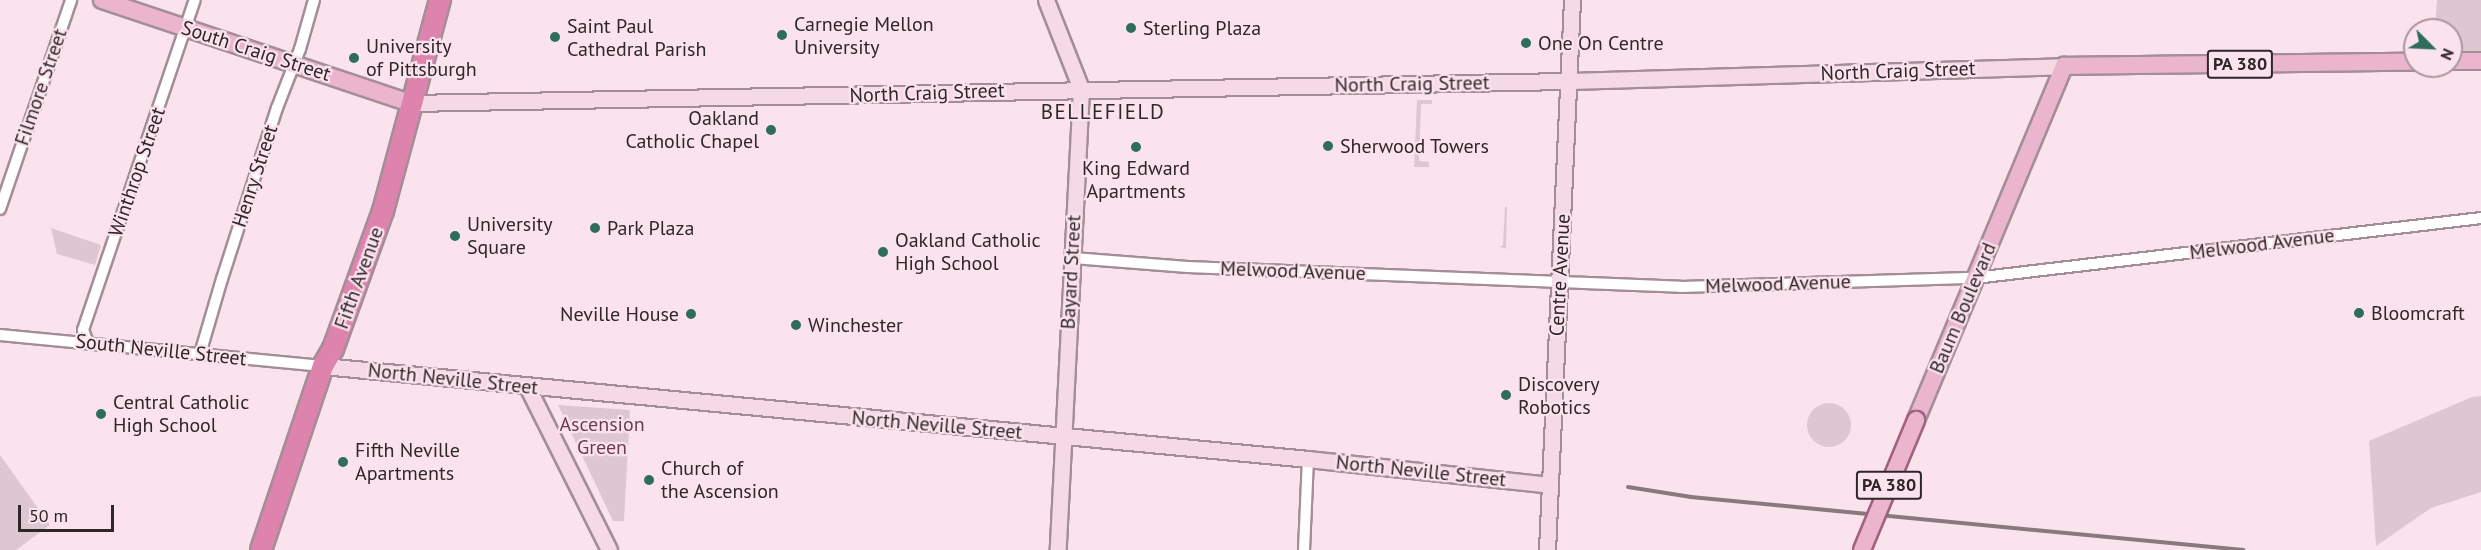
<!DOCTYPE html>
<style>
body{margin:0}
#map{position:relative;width:2481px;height:550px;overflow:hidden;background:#fae3ec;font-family:"PT Sans",sans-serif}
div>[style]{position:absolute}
.green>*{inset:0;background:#ddc7d0}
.round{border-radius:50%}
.roads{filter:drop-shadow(2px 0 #a38e97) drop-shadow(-2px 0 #a38e97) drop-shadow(0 2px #a38e97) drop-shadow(0 -2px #a38e97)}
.street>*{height:10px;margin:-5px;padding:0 5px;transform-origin:5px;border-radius:5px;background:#fff}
.secondary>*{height:15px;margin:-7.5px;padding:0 7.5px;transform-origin:7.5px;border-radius:7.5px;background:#f5dae6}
.primary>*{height:16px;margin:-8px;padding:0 8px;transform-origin:8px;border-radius:8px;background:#ebb5ce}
.highway>*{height:20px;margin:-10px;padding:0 10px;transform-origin:10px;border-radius:10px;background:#de83ad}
.rail>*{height:4px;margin:-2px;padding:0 2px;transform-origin:2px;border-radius:2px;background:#88797f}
.bridges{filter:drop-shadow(2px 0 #a1627f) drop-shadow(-2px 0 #a1627f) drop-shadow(0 2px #a1627f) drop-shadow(0 -2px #a1627f)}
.primary-bridge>*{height:16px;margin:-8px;padding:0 8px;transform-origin:8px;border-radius:8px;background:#ebb5ce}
.dots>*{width:16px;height:16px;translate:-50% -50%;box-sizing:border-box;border:3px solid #fae3ec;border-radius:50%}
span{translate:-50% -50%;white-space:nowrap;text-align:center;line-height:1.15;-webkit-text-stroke:4.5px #fae3ec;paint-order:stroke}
.shield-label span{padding:2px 4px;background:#fae3ec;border:2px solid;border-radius:4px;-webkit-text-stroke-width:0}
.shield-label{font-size:18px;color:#2f262a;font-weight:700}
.poi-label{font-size:20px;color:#2f262a}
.left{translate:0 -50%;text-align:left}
.right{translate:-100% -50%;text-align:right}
.street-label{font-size:20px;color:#2f262a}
.park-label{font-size:20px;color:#6d3c53}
.neighbourhood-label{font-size:21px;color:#2f262a;letter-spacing:1.5px}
.north{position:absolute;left:2403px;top:18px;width:60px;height:60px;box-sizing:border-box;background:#fae3ec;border:2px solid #a9979e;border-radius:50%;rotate:114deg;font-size:16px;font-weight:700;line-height:24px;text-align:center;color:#2f262a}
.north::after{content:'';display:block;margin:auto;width:21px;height:27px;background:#2e6d5a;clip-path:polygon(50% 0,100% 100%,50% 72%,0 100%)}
.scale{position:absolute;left:18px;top:505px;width:96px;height:27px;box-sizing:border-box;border:3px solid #2f262a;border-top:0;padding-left:8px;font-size:18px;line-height:21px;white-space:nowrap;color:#2f262a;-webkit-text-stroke:4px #fae3ec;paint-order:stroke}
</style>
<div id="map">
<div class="green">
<div style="clip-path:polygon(2437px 0,2481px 0,2481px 61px,2451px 61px,2451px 30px,2435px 30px)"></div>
<div style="clip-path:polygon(1417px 100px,1432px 100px,1432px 104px,1421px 104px,1419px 161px,1429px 162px,1429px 167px,1414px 167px)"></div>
<div style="clip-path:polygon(1505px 207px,1507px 207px,1506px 248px,1516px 250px,1499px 247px,1503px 245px)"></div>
<div style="clip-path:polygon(51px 228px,101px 245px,95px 265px,57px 254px)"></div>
<div style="clip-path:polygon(2481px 396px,2481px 492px,2431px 508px,2376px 546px,2369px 441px,2472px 397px)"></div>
<div class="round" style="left:1807px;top:403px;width:44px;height:44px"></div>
<div style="clip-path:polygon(558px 405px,630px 410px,624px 521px,613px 521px)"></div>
<div style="clip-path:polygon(0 455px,50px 525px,16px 550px,0 550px)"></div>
</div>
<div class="roads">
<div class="street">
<div style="left:0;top:209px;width:221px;rotate:-71.2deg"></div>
<div style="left:1073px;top:258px;width:115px;rotate:4.5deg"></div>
<div style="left:1188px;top:267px;width:493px;rotate:2.3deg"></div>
<div style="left:1681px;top:287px;width:294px;rotate:-1.8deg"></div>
<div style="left:1975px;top:278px;width:510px;rotate:-6.76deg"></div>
<div style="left:0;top:335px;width:324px;rotate:5.5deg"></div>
<div style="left:88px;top:343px;width:14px;rotate:-111deg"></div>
<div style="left:83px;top:330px;width:348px;rotate:-71.3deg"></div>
<div style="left:200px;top:354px;width:78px;rotate:-73.7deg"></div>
<div style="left:222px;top:279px;width:180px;rotate:-72.2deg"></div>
<div style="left:277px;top:108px;width:63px;rotate:-68.7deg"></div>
<div style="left:300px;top:49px;width:51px;rotate:-74.1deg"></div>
<div style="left:1304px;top:550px;width:91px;rotate:-87.5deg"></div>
</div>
<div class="secondary">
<div style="left:1046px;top:0;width:96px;rotate:68.5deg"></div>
<div style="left:1081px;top:89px;width:462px;rotate:92.9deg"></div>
<div style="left:410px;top:103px;width:1159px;rotate:-1.09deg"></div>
<div style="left:1569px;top:81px;width:495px;rotate:-1.7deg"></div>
<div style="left:323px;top:366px;width:989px;rotate:5.39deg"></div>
<div style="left:1308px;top:459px;width:243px;rotate:6.1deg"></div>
<div style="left:527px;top:386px;width:183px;rotate:63.4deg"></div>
<div style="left:1547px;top:550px;width:551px;rotate:-87.4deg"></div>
</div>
<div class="primary">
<div style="left:102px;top:0;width:325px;rotate:18.5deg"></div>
<div style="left:2451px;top:61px;width:30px"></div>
<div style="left:1916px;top:420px;width:384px;rotate:-67.3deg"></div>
<div style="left:2064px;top:66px;width:351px;rotate:-0.7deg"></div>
</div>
<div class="highway">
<div style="left:261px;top:550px;width:194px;rotate:-71.4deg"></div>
<div style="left:323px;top:366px;width:20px;rotate:-60deg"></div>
<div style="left:333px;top:349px;width:147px;rotate:-70.1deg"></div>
<div style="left:383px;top:211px;width:219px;rotate:-74.9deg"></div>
</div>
</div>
<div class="rail">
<div style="left:1628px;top:487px;width:64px;rotate:9deg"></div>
<div style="left:1691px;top:497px;width:555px;rotate:5.48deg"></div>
</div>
<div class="bridges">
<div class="primary-bridge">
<div style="left:1862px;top:550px;width:141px;rotate:-67.4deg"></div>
</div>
</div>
<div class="dots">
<div style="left:1131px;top:28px;background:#2e6d5a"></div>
<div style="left:782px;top:35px;background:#2e6d5a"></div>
<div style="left:555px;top:37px;background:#2e6d5a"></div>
<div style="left:1526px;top:43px;background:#2e6d5a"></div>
<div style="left:354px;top:58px;background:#2e6d5a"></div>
<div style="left:771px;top:130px;background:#2e6d5a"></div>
<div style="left:1328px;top:146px;background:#2e6d5a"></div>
<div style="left:1136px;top:147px;background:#2e6d5a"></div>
<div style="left:595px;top:228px;background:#2e6d5a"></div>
<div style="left:455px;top:236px;background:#2e6d5a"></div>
<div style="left:883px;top:252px;background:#2e6d5a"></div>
<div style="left:2359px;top:313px;background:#2e6d5a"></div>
<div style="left:691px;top:314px;background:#2e6d5a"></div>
<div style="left:796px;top:325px;background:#2e6d5a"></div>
<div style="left:1506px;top:395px;background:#2e6d5a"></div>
<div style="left:101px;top:414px;background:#2e6d5a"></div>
<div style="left:343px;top:462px;background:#2e6d5a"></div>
<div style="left:649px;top:480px;background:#2e6d5a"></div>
</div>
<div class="shield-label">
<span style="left:2240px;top:64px">PA 380</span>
<span style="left:1889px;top:485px">PA 380</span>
</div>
<div class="poi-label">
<span class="left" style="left:794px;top:36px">Carnegie Mellon<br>University</span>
<span class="left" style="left:567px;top:38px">Saint Paul<br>Cathedral Parish</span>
<span class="left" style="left:1143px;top:28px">Sterling Plaza</span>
<span class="left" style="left:1538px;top:43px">One On Centre</span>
<span class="left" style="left:366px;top:58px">University<br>of Pittsburgh</span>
<span class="right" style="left:759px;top:130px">Oakland<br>Catholic Chapel</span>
<span class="left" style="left:1340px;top:146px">Sherwood Towers</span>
<span style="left:1136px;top:180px">King Edward<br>Apartments</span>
<span class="left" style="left:467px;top:236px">University<br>Square</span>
<span class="left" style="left:607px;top:228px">Park Plaza</span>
<span class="left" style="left:895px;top:252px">Oakland Catholic<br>High School</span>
<span class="left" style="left:2371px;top:313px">Bloomcraft</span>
<span class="right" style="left:679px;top:314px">Neville House</span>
<span class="left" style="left:808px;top:325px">Winchester</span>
<span class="left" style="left:1518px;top:396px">Discovery<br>Robotics</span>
<span class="left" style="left:113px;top:414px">Central Catholic<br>High School</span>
<span class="left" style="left:355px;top:462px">Fifth Neville<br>Apartments</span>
<span class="left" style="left:661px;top:480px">Church of<br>the Ascension</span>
</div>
<div class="street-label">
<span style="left:256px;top:51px;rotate:18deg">South Craig Street</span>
<span style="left:1898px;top:71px;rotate:-2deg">North Craig Street</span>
<span style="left:1412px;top:84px;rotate:-1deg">North Craig Street</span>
<span style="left:41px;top:87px;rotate:-71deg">Filmore Street</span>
<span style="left:927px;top:93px;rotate:-2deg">North Craig Street</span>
<span style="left:137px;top:172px;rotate:-71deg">Winthrop Street</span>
<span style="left:255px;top:176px;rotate:-72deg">Henry Street</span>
<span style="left:2262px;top:244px;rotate:-7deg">Melwood Avenue</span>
<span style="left:1293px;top:271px;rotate:2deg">Melwood Avenue</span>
<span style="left:1071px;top:272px;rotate:-87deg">Bayard Street</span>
<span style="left:1560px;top:275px;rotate:-87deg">Centre Avenue</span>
<span style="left:359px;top:278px;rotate:-70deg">Fifth Avenue</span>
<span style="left:1778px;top:284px;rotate:-2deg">Melwood Avenue</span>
<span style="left:1963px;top:308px;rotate:-67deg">Baum Boulevard</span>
<span style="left:161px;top:350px;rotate:6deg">South Neville Street</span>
<span style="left:453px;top:379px;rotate:6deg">North Neville Street</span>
<span style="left:937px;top:425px;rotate:5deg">North Neville Street</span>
<span style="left:1421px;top:471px;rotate:6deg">North Neville Street</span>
</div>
<div class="park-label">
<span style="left:602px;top:436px">Ascension<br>Green</span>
</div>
<div class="neighbourhood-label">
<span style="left:1103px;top:112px">BELLEFIELD</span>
</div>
<div class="north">N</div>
<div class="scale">50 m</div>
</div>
